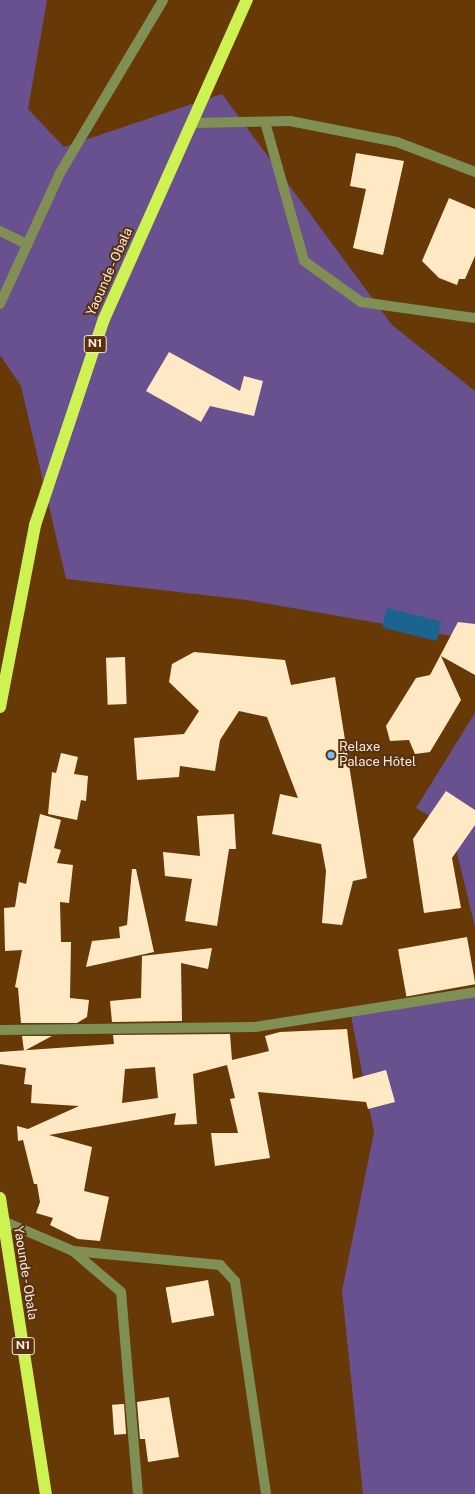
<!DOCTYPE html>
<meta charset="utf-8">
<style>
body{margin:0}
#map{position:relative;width:475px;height:1494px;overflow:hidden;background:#673907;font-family:"Public Sans",sans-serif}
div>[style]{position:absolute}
.green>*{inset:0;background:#69518f}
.water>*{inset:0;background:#1b6490;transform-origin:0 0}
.building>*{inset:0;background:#ffe9c5;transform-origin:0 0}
.minor>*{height:10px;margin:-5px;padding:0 5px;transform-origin:5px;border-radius:5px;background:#809055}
.highway>*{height:12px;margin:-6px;padding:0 6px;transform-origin:6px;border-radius:6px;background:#cff253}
.dots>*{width:11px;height:11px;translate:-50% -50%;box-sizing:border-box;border:2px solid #563210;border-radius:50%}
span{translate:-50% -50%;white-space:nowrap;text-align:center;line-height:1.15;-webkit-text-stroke:4px #563210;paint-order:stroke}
.shield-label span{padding:1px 3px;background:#563210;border:1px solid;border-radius:3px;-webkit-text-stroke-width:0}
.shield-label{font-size:12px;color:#fceadd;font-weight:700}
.street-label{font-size:13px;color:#fceadd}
.poi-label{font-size:13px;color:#fceadd}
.left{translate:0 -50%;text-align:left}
</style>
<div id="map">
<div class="green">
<div style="clip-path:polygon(0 0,47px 0,28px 109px,64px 147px,222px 94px,392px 325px,475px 391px,475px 640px,247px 600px,66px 579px,21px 386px,0 355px)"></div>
<div style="clip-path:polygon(475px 713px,475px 927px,451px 828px,416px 808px)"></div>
<div style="clip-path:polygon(475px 992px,475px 1494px,363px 1494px,342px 1291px,374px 1132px,351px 1016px)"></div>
</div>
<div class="water">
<div style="left:387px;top:608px;width:56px;height:20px;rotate:14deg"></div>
</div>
<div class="building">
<div style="clip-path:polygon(356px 153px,404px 161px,383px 255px,353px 248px,366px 189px,350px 186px)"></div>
<div style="clip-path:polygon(449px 198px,475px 209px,475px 256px,465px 279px,459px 279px,457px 285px,439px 278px,422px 261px)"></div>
<div style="clip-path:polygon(169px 352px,240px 391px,244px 376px,263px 381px,254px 416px,210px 406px,201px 422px,146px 391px)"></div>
<div style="clip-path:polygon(458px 622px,475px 624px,475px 675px,441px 656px,461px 700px,430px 752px,415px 754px,409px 740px,390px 741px,386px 726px,416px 678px,430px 675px)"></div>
<div style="clip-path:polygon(194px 652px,285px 660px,291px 685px,335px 677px,367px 878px,353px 881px,342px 925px,322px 923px,326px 871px,321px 844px,272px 834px,280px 794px,298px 798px,267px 717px,239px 711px,220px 740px,215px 771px,180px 766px,179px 777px,137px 780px,134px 738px,184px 734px,199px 711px,169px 682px,172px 664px)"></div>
<div style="left:125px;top:657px;width:47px;height:19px;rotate:88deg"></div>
<div style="clip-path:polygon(61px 753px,78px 757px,74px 774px,88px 776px,86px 801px,81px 800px,77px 820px,48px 814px,52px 772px,56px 773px)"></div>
<div style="clip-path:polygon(446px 791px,475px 810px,475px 825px,452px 858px,461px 908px,424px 913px,413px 839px)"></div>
<div style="clip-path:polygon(40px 814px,61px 820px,54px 848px,61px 850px,57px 863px,73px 865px,69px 903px,60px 902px,61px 942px,71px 942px,70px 998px,89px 1000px,87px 1017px,77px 1023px,21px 1023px,18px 988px,15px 987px,22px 950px,5px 951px,4px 908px,15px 907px,19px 882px,26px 884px)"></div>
<div style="clip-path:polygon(234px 814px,236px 849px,229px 849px,217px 926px,185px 921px,192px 879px,165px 876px,163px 852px,200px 856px,197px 816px)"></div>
<div style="clip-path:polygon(132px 869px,136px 869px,154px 952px,86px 967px,92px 941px,120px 938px,119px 927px,127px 925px)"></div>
<div style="left:467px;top:937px;width:48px;height:70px;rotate:80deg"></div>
<div style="clip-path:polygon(212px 948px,208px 969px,181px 963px,182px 1021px,112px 1022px,110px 1001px,141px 998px,142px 956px)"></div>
<div style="clip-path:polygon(evenodd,347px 1029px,353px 1079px,386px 1070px,395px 1102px,368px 1109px,366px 1102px,258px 1092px,270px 1158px,215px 1166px,211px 1133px,238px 1133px,230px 1099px,235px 1098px,227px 1065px,193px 1074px,197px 1124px,174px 1125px,176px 1113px,49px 1135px,92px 1147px,84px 1191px,109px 1197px,100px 1241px,78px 1239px,50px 1225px,53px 1218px,36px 1213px,40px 1202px,37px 1184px,34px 1184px,23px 1140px,18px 1141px,17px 1126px,28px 1129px,79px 1106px,31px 1103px,32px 1085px,24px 1084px,26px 1068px,0 1064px,0 1052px,114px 1044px,113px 1035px,230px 1034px,232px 1060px,269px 1051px,265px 1036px,280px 1032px,347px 1029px,155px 1067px,158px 1098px,122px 1103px,125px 1069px,155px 1067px)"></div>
<div style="clip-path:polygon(22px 1036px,52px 1036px,24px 1051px)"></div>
<div style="left:208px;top:1280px;width:36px;height:43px;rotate:80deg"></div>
<div style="clip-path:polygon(169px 1397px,179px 1457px,148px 1462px,145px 1439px,140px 1439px,137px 1402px)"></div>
<div style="left:124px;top:1404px;width:30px;height:12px;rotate:86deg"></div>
</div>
<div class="minor">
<div style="left:265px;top:122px;width:144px;rotate:74.3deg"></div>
<div style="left:304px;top:261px;width:70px;rotate:35.7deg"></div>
<div style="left:361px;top:302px;width:115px;rotate:8deg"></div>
<div style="left:192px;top:123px;width:98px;rotate:-1.2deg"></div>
<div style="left:290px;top:121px;width:109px;rotate:11.1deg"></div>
<div style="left:397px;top:142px;width:84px;rotate:21deg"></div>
<div style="left:0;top:231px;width:30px;rotate:26deg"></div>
<div style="left:0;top:304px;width:144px;rotate:-65.4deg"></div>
<div style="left:60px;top:173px;width:201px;rotate:-59.2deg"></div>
<div style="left:0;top:1030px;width:255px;rotate:-0.7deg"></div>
<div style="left:255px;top:1027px;width:223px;rotate:-9deg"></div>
<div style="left:3px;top:1221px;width:76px;rotate:23.2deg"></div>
<div style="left:73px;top:1251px;width:63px;rotate:40.5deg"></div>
<div style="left:121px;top:1292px;width:203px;rotate:85.2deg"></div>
<div style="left:73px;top:1251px;width:148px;rotate:5.4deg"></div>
<div style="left:220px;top:1265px;width:22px;rotate:47deg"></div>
<div style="left:235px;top:1281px;width:215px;rotate:81.7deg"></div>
</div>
<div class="highway">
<div style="left:0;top:707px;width:185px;rotate:-79.1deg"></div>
<div style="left:35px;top:525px;width:217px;rotate:-71.5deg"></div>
<div style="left:104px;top:319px;width:350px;rotate:-65.9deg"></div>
<div style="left:0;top:1198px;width:300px;rotate:81.2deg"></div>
</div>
<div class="dots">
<div style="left:331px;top:755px;background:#74c0f6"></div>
</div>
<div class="shield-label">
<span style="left:95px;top:344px">N1</span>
<span style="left:23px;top:1346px">N1</span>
</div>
<div class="street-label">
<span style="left:110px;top:272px;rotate:-66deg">Yaounde - Obala</span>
<span style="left:25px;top:1273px;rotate:81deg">Yaounde - Obala</span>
</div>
<div class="poi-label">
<span class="left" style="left:339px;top:755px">Relaxe<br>Palace Hôtel</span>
</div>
</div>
